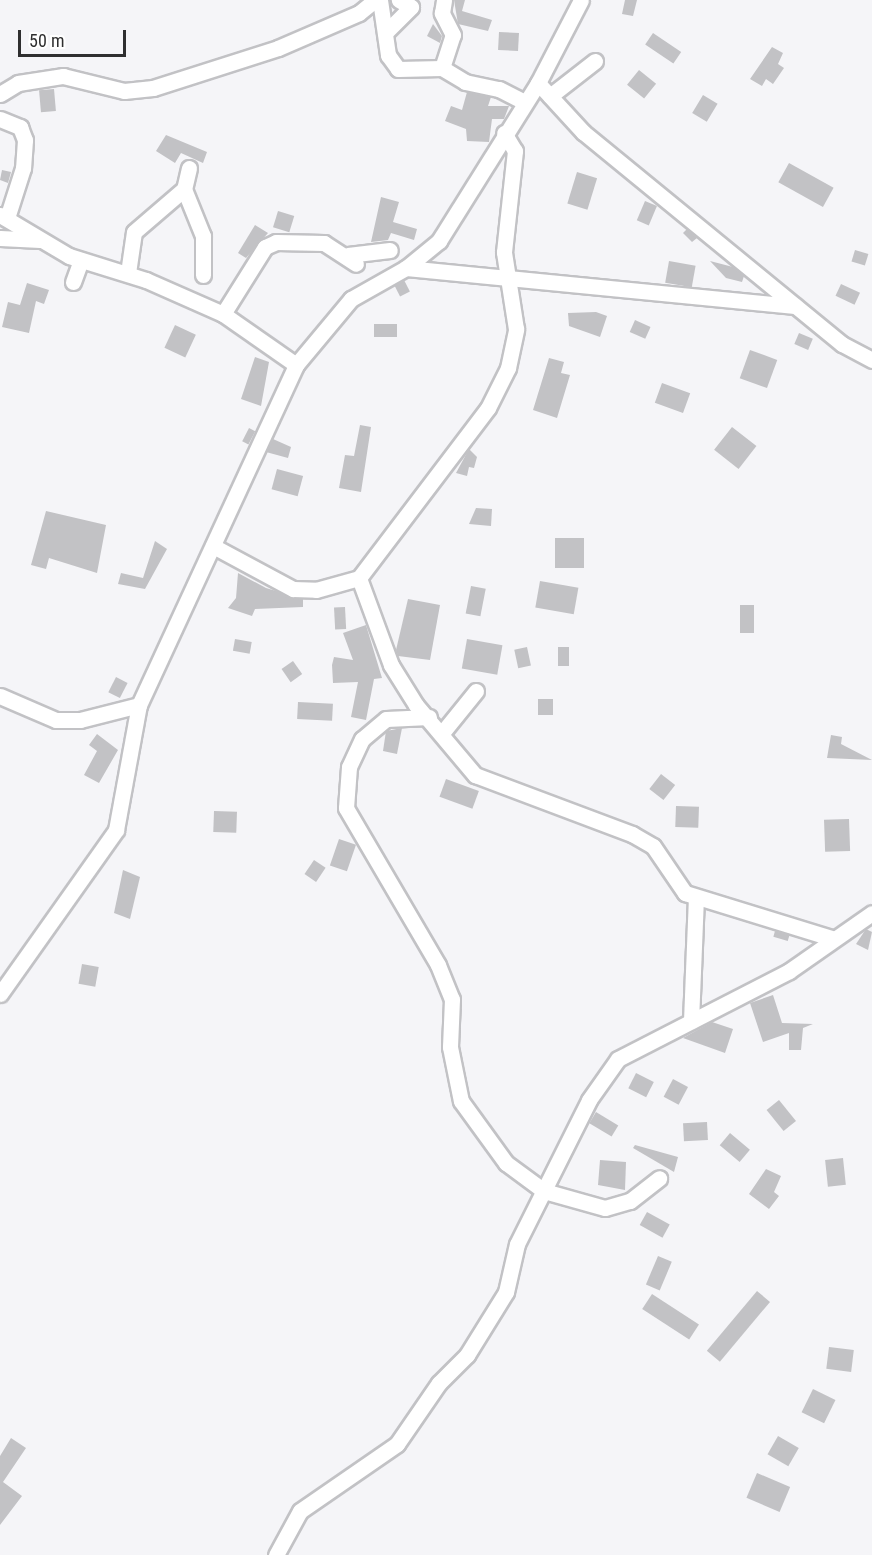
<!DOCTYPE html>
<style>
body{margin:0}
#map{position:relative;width:872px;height:1555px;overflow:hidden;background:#f5f5f8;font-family:"Roboto Condensed",sans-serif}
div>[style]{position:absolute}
.building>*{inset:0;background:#c2c2c5;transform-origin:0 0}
.roads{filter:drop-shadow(2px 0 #c2c2c5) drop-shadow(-2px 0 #c2c2c5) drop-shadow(0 2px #c2c2c5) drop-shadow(0 -2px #c2c2c5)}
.street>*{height:15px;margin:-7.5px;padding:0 7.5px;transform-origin:7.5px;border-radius:7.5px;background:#fff}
span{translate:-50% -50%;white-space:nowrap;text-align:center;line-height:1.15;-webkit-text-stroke:5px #fff;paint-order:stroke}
.scale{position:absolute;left:18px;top:30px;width:108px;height:27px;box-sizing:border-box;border:3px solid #2f2f30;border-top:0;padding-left:8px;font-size:18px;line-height:21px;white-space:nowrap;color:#2f2f30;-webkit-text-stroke:4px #fff;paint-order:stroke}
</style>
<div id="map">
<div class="building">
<div style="clip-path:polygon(454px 0,465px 0,462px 11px,492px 20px,488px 31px,458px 24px)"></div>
<div style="clip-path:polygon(625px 0,637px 0,633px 16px,622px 14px)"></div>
<div style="clip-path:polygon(433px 24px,442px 36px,440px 43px,427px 36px)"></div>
<div style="left:499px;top:32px;width:20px;height:18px;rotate:3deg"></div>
<div style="left:653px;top:33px;width:34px;height:14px;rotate:34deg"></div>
<div style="clip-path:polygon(772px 47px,783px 53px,778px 64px,784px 68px,773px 84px,766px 79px,762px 86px,750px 79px)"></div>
<div style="left:639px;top:70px;width:22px;height:19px;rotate:39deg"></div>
<div style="left:54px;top:89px;width:22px;height:15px;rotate:85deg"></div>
<div style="clip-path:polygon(467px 92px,491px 97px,488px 106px,509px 106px,504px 119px,492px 119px,489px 142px,467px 141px,466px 129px,445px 121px,451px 106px,462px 110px)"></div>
<div style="left:703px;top:95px;width:17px;height:21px;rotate:31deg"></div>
<div style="clip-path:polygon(166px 135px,207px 152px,203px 163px,181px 153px,175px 163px,156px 151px)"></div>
<div style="left:789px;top:163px;width:51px;height:22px;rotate:29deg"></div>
<div style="clip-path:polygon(2px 170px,11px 172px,8px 183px,0 180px)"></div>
<div style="left:577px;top:172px;width:21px;height:33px;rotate:17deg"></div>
<div style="clip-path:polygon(381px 197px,399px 202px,393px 222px,417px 229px,414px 240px,391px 233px,388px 240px,371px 242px)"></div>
<div style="left:645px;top:201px;width:13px;height:21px;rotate:23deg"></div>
<div style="left:278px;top:211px;width:17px;height:17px;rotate:17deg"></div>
<div style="clip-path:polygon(255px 225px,268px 233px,246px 258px,238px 253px)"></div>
<div style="clip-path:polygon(687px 229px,697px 238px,692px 242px,683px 233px)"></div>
<div style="left:855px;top:250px;width:14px;height:12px;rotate:17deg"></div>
<div style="left:669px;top:261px;width:27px;height:22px;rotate:10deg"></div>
<div style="clip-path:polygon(710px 261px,733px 267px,744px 276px,742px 282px,726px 278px)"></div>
<div style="left:404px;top:280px;width:13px;height:11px;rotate:63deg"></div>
<div style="clip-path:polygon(27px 283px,49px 290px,44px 304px,36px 301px,29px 333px,2px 327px,8px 302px,20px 305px)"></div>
<div style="left:841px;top:284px;width:21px;height:13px;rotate:25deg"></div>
<div style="clip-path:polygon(596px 312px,607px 316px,600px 337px,569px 326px,568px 313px)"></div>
<div style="left:635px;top:320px;width:17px;height:13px;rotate:24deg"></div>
<div style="left:374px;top:324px;width:23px;height:13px"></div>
<div style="left:175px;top:325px;width:23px;height:25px;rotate:25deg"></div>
<div style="left:799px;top:333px;width:15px;height:12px;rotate:23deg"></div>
<div style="left:750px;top:350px;width:29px;height:30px;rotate:20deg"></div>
<div style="clip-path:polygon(255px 357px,269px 362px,261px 406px,241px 399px)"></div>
<div style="clip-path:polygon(549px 358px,564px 362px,561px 373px,570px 375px,557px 418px,533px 410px)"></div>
<div style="left:662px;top:383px;width:30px;height:21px;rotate:20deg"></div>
<div style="clip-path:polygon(360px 425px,371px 427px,361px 492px,339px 488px,345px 455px,354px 456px)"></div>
<div style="left:732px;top:427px;width:31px;height:29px;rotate:38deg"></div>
<div style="left:249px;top:428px;width:7px;height:15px;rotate:27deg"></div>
<div style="clip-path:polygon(273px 439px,291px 447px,288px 458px,266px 452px)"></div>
<div style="clip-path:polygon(469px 449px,477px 457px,474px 468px,469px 467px,467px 476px,456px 473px)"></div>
<div style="left:277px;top:469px;width:27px;height:21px;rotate:15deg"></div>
<div style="clip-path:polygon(476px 508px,492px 509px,491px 526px,469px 524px)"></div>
<div style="clip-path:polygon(46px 511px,106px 525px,97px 573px,49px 558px,46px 569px,31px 565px)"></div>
<div style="left:555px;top:538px;width:29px;height:30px"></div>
<div style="clip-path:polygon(155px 541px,167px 549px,145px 589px,118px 584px,121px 573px,143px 578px)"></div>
<div style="clip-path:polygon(238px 573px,266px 588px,303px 599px,303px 607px,255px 609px,252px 616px,228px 608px,236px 598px)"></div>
<div style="left:540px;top:581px;width:39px;height:27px;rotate:10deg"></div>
<div style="left:471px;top:586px;width:15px;height:28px;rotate:11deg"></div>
<div style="clip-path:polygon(408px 599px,440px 605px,430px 660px,398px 656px,396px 650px)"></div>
<div style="left:740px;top:605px;width:14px;height:28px"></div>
<div style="left:345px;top:607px;width:22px;height:11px;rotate:87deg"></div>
<div style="clip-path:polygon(366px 625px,382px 678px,374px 679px,366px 720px,351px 717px,358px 682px,333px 683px,332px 665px,334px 657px,353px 660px,343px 633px)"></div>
<div style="left:235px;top:639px;width:17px;height:12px;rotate:10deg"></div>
<div style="left:467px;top:639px;width:36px;height:30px;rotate:10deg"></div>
<div style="left:527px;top:647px;width:19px;height:13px;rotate:78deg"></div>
<div style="left:558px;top:647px;width:11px;height:19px"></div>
<div style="left:293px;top:661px;width:16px;height:14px;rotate:55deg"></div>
<div style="left:116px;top:677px;width:13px;height:17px;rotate:27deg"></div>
<div style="left:538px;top:699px;width:15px;height:16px"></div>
<div style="left:298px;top:702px;width:35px;height:17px;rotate:3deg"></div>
<div style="clip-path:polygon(402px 728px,397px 754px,383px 751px,386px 731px)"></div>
<div style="clip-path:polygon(97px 734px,118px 750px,99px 783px,84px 775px,97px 751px,89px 745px)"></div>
<div style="clip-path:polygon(831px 735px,842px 737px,841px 744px,872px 760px,827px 758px)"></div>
<div style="left:661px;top:774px;width:18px;height:19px;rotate:38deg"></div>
<div style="left:446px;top:779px;width:35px;height:19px;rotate:20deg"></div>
<div style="left:676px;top:806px;width:23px;height:21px;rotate:2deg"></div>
<div style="left:214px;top:811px;width:23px;height:21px;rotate:2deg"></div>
<div style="left:849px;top:819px;width:32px;height:25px;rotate:88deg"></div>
<div style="left:339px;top:839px;width:18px;height:28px;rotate:19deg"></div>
<div style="left:314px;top:860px;width:14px;height:17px;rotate:34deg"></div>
<div style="clip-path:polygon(123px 870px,140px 877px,130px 919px,114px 913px)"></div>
<div style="clip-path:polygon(866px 929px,872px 932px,868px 950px,856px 944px)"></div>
<div style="left:775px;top:931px;width:15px;height:6px;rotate:16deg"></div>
<div style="left:82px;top:964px;width:17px;height:20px;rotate:10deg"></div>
<div style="clip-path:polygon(773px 995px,782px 1023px,813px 1024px,803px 1028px,801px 1050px,789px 1050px,789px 1033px,763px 1042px,750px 1003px)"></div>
<div style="clip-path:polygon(712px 1022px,733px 1029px,725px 1053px,683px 1038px)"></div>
<div style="left:636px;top:1073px;width:20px;height:17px;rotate:27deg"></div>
<div style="left:673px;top:1079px;width:17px;height:20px;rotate:28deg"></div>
<div style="left:779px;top:1100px;width:27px;height:16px;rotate:51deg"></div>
<div style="left:596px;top:1112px;width:26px;height:13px;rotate:31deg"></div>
<div style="left:707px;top:1122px;width:18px;height:24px;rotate:87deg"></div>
<div style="left:730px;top:1133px;width:26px;height:16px;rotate:40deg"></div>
<div style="clip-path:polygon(635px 1145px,678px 1157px,674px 1172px,633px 1148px)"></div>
<div style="left:843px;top:1158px;width:27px;height:18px;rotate:84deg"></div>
<div style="clip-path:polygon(600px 1160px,626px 1162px,625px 1190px,598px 1185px)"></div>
<div style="clip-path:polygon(766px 1169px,781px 1176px,774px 1192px,779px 1196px,769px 1209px,749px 1194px)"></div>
<div style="left:647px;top:1212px;width:26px;height:15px;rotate:29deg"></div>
<div style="left:658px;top:1256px;width:15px;height:31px;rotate:23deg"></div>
<div style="left:757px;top:1291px;width:17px;height:78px;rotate:40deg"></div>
<div style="left:652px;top:1294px;width:56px;height:18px;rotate:33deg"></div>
<div style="left:829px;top:1347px;width:25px;height:22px;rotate:7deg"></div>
<div style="left:813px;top:1389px;width:25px;height:26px;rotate:26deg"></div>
<div style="left:778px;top:1436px;width:24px;height:21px;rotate:30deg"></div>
<div style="clip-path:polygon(11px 1438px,26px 1448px,3px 1482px,22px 1496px,0 1525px,0 1456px)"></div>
<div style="left:757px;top:1473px;width:36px;height:27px;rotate:23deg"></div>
</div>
<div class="roads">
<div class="street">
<div style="left:380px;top:0;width:56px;rotate:81.7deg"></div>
<div style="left:388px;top:55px;width:17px;rotate:54deg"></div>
<div style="left:398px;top:69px;width:44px;rotate:-1.3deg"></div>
<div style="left:442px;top:68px;width:27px;rotate:31deg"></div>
<div style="left:465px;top:82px;width:35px;rotate:12deg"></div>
<div style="left:499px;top:89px;width:28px;rotate:27deg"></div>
<div style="left:385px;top:33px;width:37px;rotate:-45deg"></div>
<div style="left:411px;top:7px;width:14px;rotate:-150deg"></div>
<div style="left:442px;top:68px;width:35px;rotate:-72deg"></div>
<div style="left:453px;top:35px;width:25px;rotate:-117deg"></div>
<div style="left:442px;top:13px;width:13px;rotate:-81deg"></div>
<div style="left:538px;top:83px;width:67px;rotate:47.4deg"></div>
<div style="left:583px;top:132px;width:335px;rotate:39.3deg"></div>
<div style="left:842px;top:344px;width:34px;rotate:28deg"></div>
<div style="left:0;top:94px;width:21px;rotate:-31deg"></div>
<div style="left:18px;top:83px;width:46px;rotate:-8.8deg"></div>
<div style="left:63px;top:76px;width:63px;rotate:13.8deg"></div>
<div style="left:124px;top:91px;width:29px;rotate:-6deg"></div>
<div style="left:153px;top:88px;width:131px;rotate:-17.7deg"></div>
<div style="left:278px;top:48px;width:88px;rotate:-23.4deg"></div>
<div style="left:359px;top:13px;width:21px;rotate:-39deg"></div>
<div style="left:550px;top:96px;width:57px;rotate:-37.9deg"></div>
<div style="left:0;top:119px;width:22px;rotate:22deg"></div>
<div style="left:20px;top:127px;width:14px;rotate:69deg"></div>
<div style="left:25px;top:140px;width:28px;rotate:94deg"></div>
<div style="left:23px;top:168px;width:52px;rotate:107.7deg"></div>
<div style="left:189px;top:168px;width:22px;rotate:103deg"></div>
<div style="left:184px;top:189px;width:51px;rotate:68deg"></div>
<div style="left:203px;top:236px;width:39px;rotate:90deg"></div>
<div style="left:0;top:215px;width:80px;rotate:30.7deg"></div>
<div style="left:69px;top:256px;width:81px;rotate:17.3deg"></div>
<div style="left:146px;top:280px;width:84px;rotate:23.8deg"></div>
<div style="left:223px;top:314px;width:89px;rotate:34.9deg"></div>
<div style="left:0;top:238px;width:40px;rotate:2.9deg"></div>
<div style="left:348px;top:255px;width:42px;rotate:-6.8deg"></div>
<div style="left:406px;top:268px;width:391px;rotate:5.6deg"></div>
<div style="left:128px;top:273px;width:41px;rotate:-81.7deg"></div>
<div style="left:134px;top:232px;width:66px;rotate:-40.7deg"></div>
<div style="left:73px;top:282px;width:23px;rotate:-70deg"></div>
<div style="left:223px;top:314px;width:79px;rotate:-57.9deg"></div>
<div style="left:265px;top:247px;width:12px;rotate:-24deg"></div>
<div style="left:276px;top:242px;width:48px;rotate:1.2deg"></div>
<div style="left:324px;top:243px;width:38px;rotate:33deg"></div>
<div style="left:213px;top:546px;width:91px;rotate:28.3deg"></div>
<div style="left:293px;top:589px;width:23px;rotate:2deg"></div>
<div style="left:316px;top:590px;width:45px;rotate:-15.6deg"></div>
<div style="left:359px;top:578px;width:213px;rotate:-52.8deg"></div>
<div style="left:488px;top:408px;width:45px;rotate:-63.4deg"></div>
<div style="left:508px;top:368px;width:40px;rotate:-78deg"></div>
<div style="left:516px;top:329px;width:78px;rotate:-98.9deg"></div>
<div style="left:504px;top:252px;width:102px;rotate:-83.8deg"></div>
<div style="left:515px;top:151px;width:21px;rotate:-121deg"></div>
<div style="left:359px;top:578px;width:93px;rotate:69.8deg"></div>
<div style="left:391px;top:665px;width:47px;rotate:58deg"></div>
<div style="left:416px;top:705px;width:92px;rotate:49.9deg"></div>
<div style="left:475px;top:775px;width:168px;rotate:20.6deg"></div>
<div style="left:632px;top:834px;width:24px;rotate:30deg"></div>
<div style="left:653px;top:846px;width:57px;rotate:55.8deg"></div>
<div style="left:685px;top:893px;width:153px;rotate:17.1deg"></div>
<div style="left:0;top:696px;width:61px;rotate:23.2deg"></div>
<div style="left:56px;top:720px;width:24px"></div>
<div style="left:80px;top:720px;width:61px;rotate:-14.3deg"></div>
<div style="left:429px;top:717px;width:43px;rotate:177.3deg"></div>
<div style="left:386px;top:719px;width:31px;rotate:140deg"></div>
<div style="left:362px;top:739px;width:31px;rotate:115deg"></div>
<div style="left:349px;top:767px;width:41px;rotate:94.2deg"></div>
<div style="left:346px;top:808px;width:182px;rotate:59.6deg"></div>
<div style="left:438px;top:965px;width:37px;rotate:68deg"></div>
<div style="left:452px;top:999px;width:48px;rotate:92.4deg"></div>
<div style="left:450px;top:1047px;width:55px;rotate:78.5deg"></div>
<div style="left:461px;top:1101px;width:77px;rotate:54deg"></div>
<div style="left:506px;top:1163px;width:47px;rotate:36.4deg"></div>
<div style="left:544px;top:1191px;width:63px;rotate:15.6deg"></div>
<div style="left:605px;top:1208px;width:26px;rotate:-16deg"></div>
<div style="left:630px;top:1201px;width:37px;rotate:-38deg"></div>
<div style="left:442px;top:733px;width:54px;rotate:-51deg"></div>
<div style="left:0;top:994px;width:201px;rotate:-54.7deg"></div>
<div style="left:116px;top:830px;width:127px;rotate:-79.6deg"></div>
<div style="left:139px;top:705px;width:374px;rotate:-65.2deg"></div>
<div style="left:296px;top:365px;width:86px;rotate:-50.2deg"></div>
<div style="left:351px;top:299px;width:63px;rotate:-29.4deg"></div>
<div style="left:406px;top:268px;width:43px;rotate:-39.3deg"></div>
<div style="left:439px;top:241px;width:186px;rotate:-57.9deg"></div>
<div style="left:538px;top:83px;width:93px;rotate:-62.6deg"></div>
<div style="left:691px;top:1021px;width:123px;rotate:-87.7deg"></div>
<div style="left:276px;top:1555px;width:50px;rotate:-61.4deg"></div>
<div style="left:300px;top:1511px;width:118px;rotate:-34.6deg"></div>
<div style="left:397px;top:1444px;width:74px;rotate:-55.5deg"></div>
<div style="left:439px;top:1383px;width:40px;rotate:-45deg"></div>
<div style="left:467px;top:1355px;width:74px;rotate:-58.2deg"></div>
<div style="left:506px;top:1292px;width:49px;rotate:-77.1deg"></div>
<div style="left:517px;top:1244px;width:161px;rotate:-63.4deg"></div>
<div style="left:589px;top:1100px;width:50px;rotate:-54.7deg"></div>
<div style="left:618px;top:1059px;width:192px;rotate:-27.2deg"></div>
<div style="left:789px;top:971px;width:101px;rotate:-34.9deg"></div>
</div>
</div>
<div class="scale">50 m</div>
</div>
